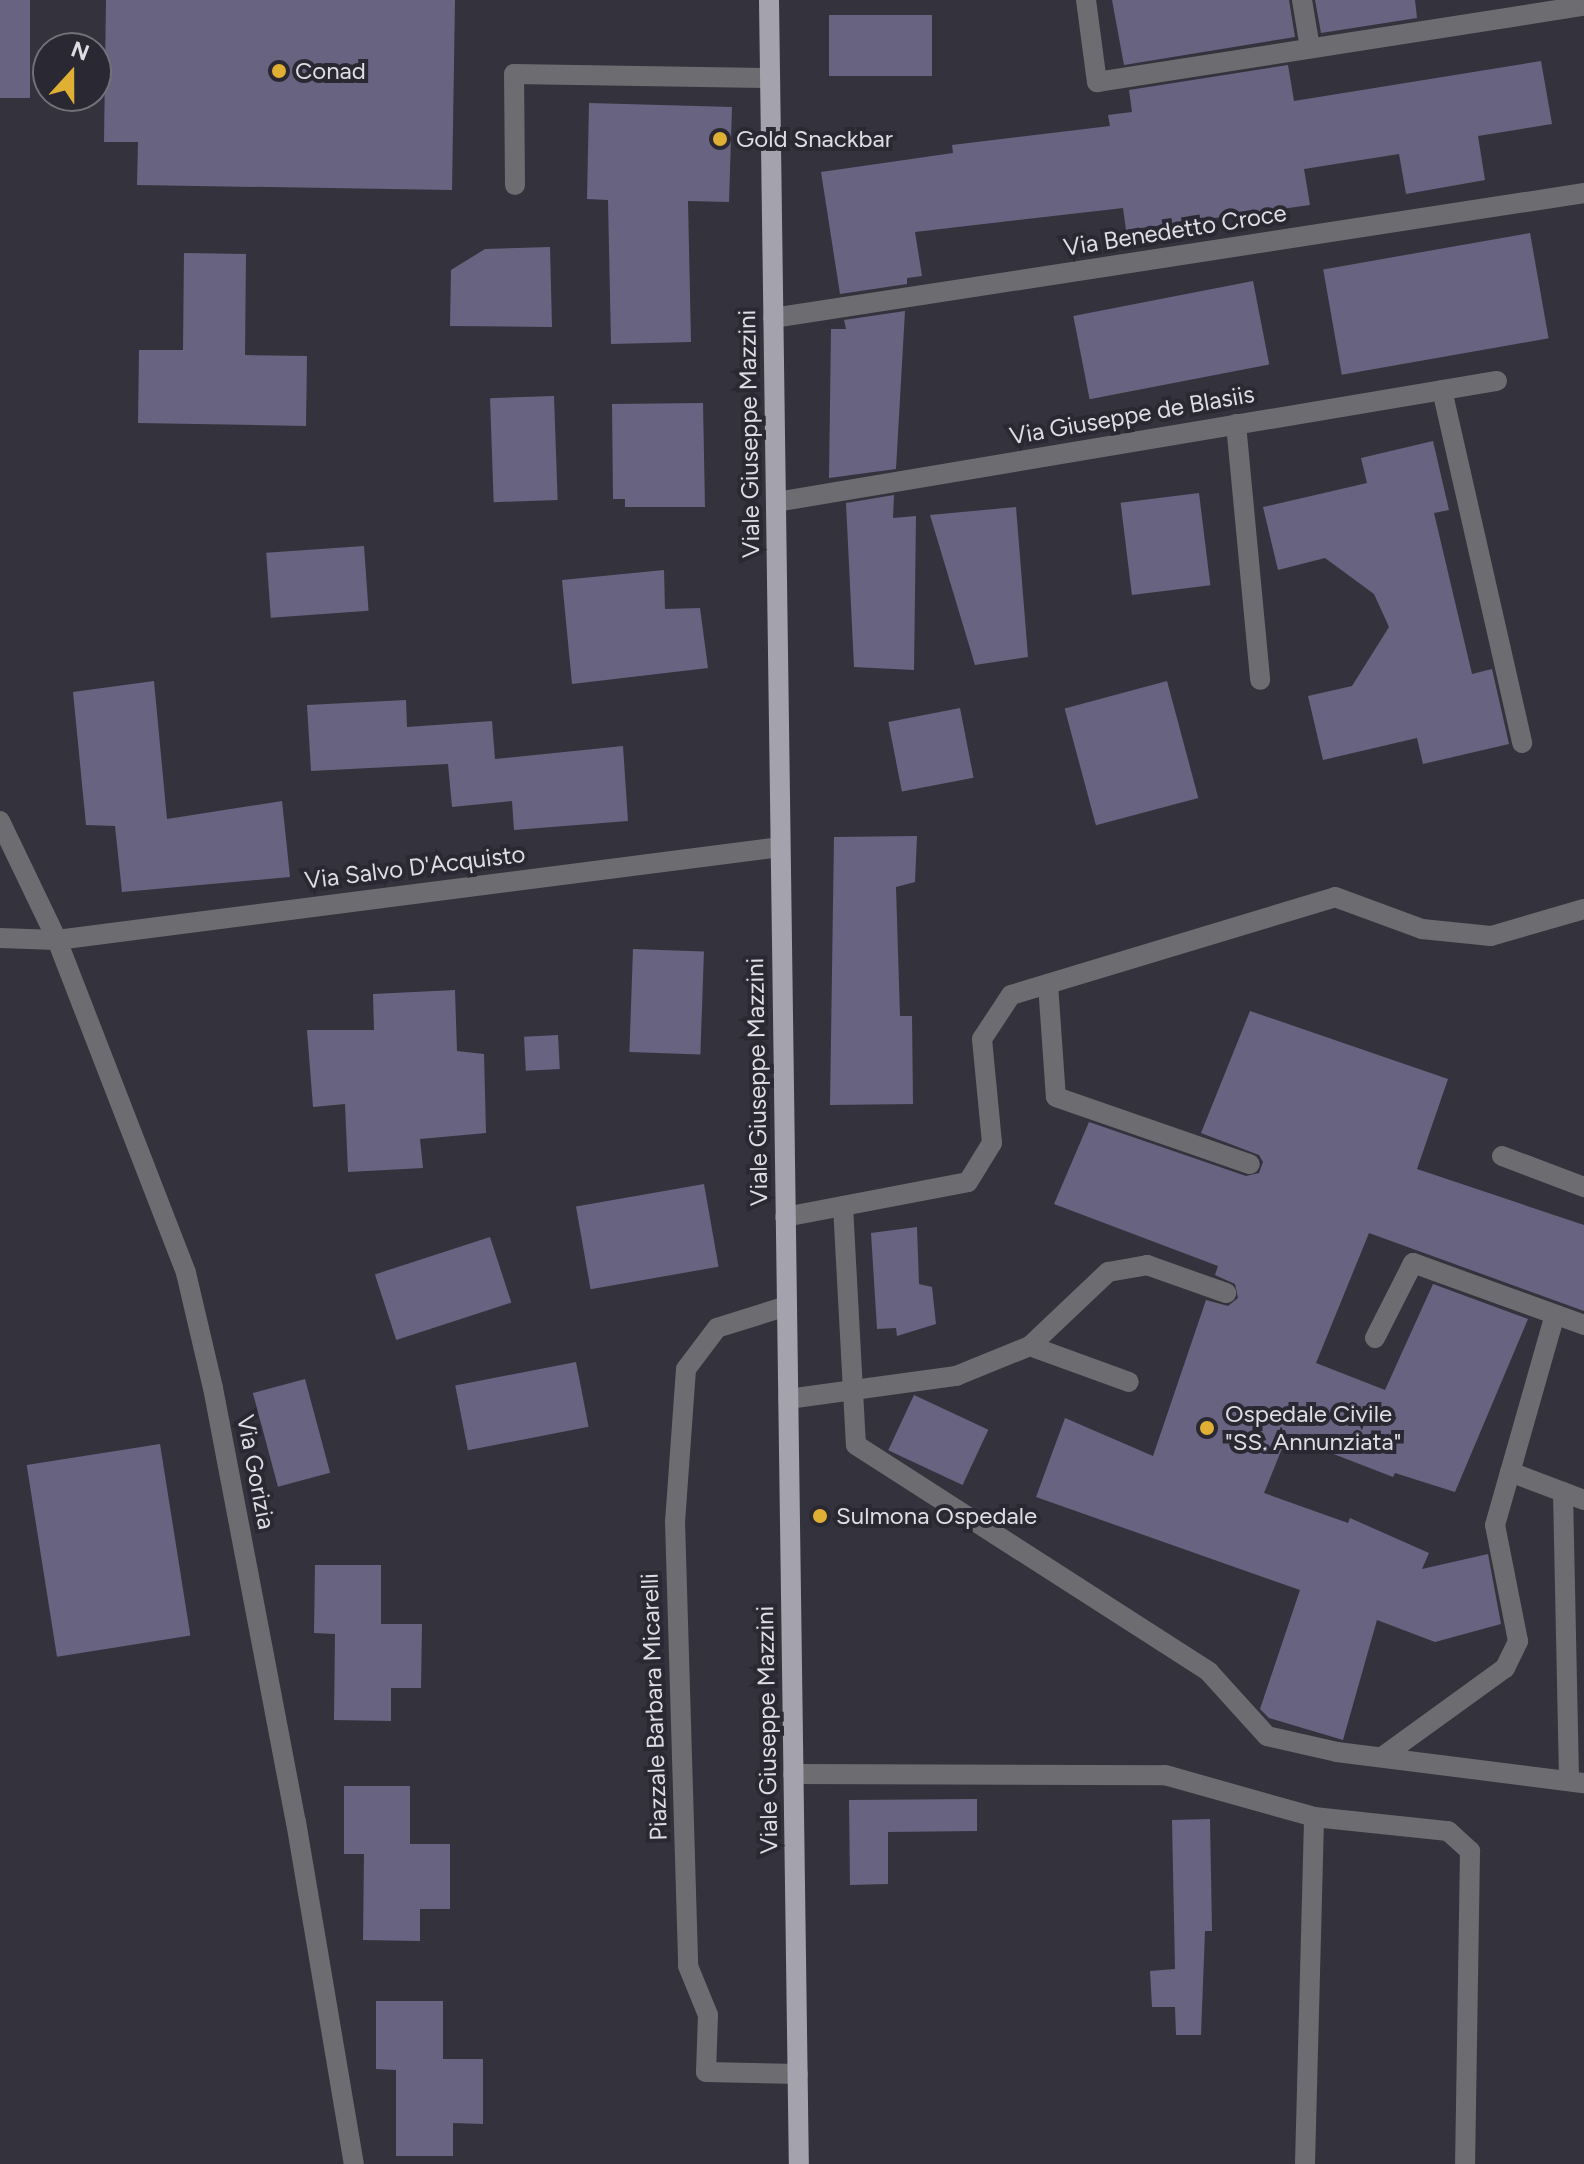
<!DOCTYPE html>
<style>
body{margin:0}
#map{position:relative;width:1584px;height:2164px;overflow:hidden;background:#34333d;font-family:Figtree,sans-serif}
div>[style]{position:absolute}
.building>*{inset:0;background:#686381;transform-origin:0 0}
.minor>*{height:20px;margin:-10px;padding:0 10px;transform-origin:10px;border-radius:10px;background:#6d6c71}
.major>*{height:20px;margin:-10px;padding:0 10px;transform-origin:10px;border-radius:10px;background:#a4a3ad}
.dots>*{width:22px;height:22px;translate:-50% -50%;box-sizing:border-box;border:4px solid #2a2933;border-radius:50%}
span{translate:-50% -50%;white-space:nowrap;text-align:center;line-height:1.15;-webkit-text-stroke:8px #2a2933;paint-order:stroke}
.poi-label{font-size:24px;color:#dedde4}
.left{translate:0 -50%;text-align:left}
.street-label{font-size:24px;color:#dedde4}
.north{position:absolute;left:32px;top:32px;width:80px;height:80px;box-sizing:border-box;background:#2a2933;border:2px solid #72717a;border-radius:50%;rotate:21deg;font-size:22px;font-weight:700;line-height:32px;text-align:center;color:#dedde4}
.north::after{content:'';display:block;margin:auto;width:28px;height:36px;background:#dfb034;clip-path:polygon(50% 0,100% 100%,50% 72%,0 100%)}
</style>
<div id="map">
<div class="building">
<div style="left:0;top:0;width:30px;height:98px"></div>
<div style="clip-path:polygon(106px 0,455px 0,452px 190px,137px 185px,138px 142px,104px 142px)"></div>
<div style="clip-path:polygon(1112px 0,1289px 0,1295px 37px,1124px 65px)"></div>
<div style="clip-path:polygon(1315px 0,1415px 0,1417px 18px,1321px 33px)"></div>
<div style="left:932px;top:15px;width:61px;height:103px;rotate:90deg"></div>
<div style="clip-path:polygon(1541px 61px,1552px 124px,1478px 136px,1485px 180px,1406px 194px,1399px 154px,1304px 169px,1310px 205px,1126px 230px,1123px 208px,915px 232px,922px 276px,907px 278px,907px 284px,840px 294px,821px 172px,953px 153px,952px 145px,1110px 126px,1108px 115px,1132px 112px,1129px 90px,1288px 65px,1294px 101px)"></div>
<div style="clip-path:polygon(589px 103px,732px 107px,729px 202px,688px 201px,691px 342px,611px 344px,608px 200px,587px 199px)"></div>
<div style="left:1530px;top:233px;width:107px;height:210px;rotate:80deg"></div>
<div style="clip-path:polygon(550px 247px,552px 327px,450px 326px,451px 270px,485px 249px)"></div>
<div style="clip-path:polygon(184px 253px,246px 254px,245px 355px,307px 356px,306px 426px,138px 423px,139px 350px,183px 350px)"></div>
<div style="left:1253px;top:281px;width:85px;height:183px;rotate:79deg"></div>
<div style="clip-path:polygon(905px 311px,896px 469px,829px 478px,831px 329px,846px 329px,844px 320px)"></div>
<div style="left:554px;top:396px;width:104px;height:64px;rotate:88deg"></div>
<div style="clip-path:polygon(703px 403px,705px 507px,625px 507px,625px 499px,613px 499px,612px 404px)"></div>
<div style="clip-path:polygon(1433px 441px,1449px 510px,1434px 513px,1472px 674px,1492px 669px,1509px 744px,1423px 764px,1417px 738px,1323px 760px,1308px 696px,1352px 686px,1389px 627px,1374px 594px,1325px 558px,1278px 570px,1263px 507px,1367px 483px,1361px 458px)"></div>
<div style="left:1199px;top:493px;width:93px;height:79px;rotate:83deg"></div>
<div style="clip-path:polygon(894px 495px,893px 518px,916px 516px,914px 670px,854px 667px,846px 503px)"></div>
<div style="clip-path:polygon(1016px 507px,1028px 657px,975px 665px,930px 515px)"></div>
<div style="left:364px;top:546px;width:65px;height:98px;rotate:86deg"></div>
<div style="clip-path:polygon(664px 570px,665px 609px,700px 608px,708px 668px,572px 684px,562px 580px)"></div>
<div style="clip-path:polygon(154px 681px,167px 819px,282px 801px,290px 877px,122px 892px,115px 826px,86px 825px,73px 692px)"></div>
<div style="left:1167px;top:681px;width:121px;height:106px;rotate:75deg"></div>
<div style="clip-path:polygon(406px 700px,407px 727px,492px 721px,495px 759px,623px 746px,628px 821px,514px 830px,512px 801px,452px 807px,448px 764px,311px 771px,307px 705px)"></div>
<div style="left:960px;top:708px;width:71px;height:73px;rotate:79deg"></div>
<div style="clip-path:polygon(917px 836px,915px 882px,896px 887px,900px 1016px,912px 1016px,913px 1104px,830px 1105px,834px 837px)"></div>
<div style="left:633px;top:949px;width:71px;height:103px;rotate:2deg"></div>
<div style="clip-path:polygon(455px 990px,457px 1051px,484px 1054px,486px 1133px,420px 1139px,423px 1168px,348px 1172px,345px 1104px,313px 1107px,307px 1030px,374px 1030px,373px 994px)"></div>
<div style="clip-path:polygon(1250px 1011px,1448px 1079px,1417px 1169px,1584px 1225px,1584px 1311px,1369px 1233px,1316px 1363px,1385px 1390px,1433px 1284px,1528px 1319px,1455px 1492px,1395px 1473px,1393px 1477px,1287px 1436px,1264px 1493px,1348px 1523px,1350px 1518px,1429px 1553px,1422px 1569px,1488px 1554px,1501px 1624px,1435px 1642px,1377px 1620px,1343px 1740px,1269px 1718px,1260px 1709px,1300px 1590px,1036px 1497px,1065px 1418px,1153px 1456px,1206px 1300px,1228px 1306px,1238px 1298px,1235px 1284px,1215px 1275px,1218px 1266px,1054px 1204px,1089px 1122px,1246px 1176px,1259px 1173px,1263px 1162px,1259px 1155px,1201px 1133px)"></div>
<div style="left:558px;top:1035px;width:34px;height:34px;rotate:87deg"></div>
<div style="left:704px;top:1184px;width:84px;height:130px;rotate:80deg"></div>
<div style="clip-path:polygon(917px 1227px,919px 1284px,932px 1287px,936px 1324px,897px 1336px,896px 1328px,877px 1329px,871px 1233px)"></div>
<div style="left:490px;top:1237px;width:69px;height:121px;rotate:72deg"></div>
<div style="left:576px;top:1362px;width:66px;height:123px;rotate:79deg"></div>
<div style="left:305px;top:1379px;width:97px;height:54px;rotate:75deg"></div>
<div style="left:914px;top:1395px;width:82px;height:61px;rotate:25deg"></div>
<div style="left:160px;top:1444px;width:194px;height:135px;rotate:81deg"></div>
<div style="clip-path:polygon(315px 1565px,381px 1565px,381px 1624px,422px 1624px,421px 1688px,391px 1688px,391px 1721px,334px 1720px,335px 1634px,314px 1633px)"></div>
<div style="clip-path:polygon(344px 1786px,410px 1786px,410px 1844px,450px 1844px,450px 1909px,420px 1909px,420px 1941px,363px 1940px,364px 1854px,344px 1854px)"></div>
<div style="clip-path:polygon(977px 1799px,977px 1831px,888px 1832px,888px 1884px,850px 1885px,849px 1800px)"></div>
<div style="clip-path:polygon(1210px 1819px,1212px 1931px,1205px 1931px,1201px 2035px,1176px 2035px,1175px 2007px,1152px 2007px,1150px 1971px,1175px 1969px,1172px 1820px)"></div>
<div style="clip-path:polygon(376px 2001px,443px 2001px,443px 2059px,483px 2059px,483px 2124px,453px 2123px,453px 2156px,396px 2156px,396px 2070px,376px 2069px)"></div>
</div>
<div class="minor">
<div style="left:1086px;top:0;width:83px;rotate:82.4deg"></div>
<div style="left:1097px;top:82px;width:493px;rotate:-8.9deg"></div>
<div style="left:1302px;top:0;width:49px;rotate:80.5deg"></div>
<div style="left:515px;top:185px;width:111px;rotate:-90.5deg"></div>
<div style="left:514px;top:74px;width:256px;rotate:0.9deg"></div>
<div style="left:773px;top:318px;width:821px;rotate:-8.76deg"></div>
<div style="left:1442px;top:390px;width:362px;rotate:77.2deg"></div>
<div style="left:1236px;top:424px;width:257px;rotate:84.6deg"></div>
<div style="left:776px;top:502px;width:731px;rotate:-9.53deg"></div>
<div style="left:0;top:821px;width:132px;rotate:64.4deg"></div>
<div style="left:57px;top:940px;width:357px;rotate:68.8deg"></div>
<div style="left:186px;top:1273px;width:118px;rotate:76.8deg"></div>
<div style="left:213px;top:1388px;width:442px;rotate:79.2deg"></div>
<div style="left:296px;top:1822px;width:347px;rotate:80.4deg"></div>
<div style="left:0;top:938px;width:57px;rotate:2deg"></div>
<div style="left:57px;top:940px;width:729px;rotate:-7.33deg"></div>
<div style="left:1048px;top:984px;width:113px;rotate:86deg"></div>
<div style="left:1056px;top:1097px;width:205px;rotate:19.1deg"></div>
<div style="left:1502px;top:1156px;width:88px;rotate:20.7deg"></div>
<div style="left:843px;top:1206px;width:239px;rotate:86.9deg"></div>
<div style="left:856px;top:1445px;width:420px;rotate:32.7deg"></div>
<div style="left:1209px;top:1672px;width:86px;rotate:47.8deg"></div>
<div style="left:1267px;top:1736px;width:72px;rotate:12.9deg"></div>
<div style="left:1337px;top:1752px;width:249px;rotate:7.2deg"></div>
<div style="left:785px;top:1217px;width:186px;rotate:-10.8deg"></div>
<div style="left:968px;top:1182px;width:46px;rotate:-58.4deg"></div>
<div style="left:992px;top:1143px;width:104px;rotate:-95.5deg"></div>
<div style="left:982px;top:1039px;width:53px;rotate:-56.6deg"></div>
<div style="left:1011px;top:995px;width:338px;rotate:-16.8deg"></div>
<div style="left:1335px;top:897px;width:93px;rotate:20.2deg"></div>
<div style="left:1422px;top:929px;width:69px;rotate:5.8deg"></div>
<div style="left:1491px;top:936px;width:97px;rotate:-16.2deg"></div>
<div style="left:787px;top:1306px;width:73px;rotate:162.6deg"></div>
<div style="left:717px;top:1328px;width:51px;rotate:127.1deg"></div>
<div style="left:686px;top:1369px;width:152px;rotate:94.1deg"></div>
<div style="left:675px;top:1521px;width:445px;rotate:88.3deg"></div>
<div style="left:688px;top:1966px;width:53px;rotate:67.8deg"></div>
<div style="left:708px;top:2015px;width:57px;rotate:92deg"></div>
<div style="left:706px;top:2072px;width:92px;rotate:1.2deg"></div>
<div style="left:1375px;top:1338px;width:84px;rotate:-63.1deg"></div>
<div style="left:1413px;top:1263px;width:182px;rotate:19.9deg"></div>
<div style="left:1030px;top:1346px;width:105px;rotate:20deg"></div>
<div style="left:788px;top:1399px;width:170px;rotate:-7.8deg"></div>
<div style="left:956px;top:1376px;width:80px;rotate:-22.1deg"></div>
<div style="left:1030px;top:1346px;width:108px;rotate:-43.5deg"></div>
<div style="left:1108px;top:1272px;width:40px;rotate:-10deg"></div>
<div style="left:1147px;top:1265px;width:84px;rotate:19.5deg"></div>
<div style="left:1510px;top:1472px;width:79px;rotate:20.7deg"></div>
<div style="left:1563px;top:1492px;width:289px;rotate:88.8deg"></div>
<div style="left:1382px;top:1757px;width:152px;rotate:-35.9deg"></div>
<div style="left:1505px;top:1668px;width:30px;rotate:-64deg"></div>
<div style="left:1518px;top:1641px;width:118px;rotate:-101.2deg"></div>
<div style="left:1495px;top:1525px;width:218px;rotate:-74.1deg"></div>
<div style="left:793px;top:1774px;width:372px;rotate:0.2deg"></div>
<div style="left:1165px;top:1775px;width:155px;rotate:15.7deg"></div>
<div style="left:1314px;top:1817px;width:135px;rotate:6deg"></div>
<div style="left:1448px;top:1831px;width:30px;rotate:42deg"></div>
<div style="left:1470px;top:1851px;width:313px;rotate:90.9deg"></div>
<div style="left:1305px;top:2164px;width:347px;rotate:-88.5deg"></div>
</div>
<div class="major">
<div style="left:769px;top:0;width:2164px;rotate:89.21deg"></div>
</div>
<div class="dots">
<div style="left:279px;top:71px;background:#dfb034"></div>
<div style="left:720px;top:139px;background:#dfb034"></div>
<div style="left:1207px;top:1428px;background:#dfb034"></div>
<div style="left:820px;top:1516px;background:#dfb034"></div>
</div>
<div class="poi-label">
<span class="left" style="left:295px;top:71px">Conad</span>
<span class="left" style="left:736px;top:139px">Gold Snackbar</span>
<span class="left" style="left:1225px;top:1428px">Ospedale Civile<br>"SS. Annunziata"</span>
<span class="left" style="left:836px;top:1516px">Sulmona Ospedale</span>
</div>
<div class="street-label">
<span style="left:1175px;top:230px;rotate:-9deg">Via Benedetto Croce</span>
<span style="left:1132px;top:415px;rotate:-10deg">Via Giuseppe de Blasiis</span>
<span style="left:749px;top:434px;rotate:-91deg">Viale Giuseppe Mazzini</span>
<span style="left:415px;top:867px;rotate:-7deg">Via Salvo D'Acquisto</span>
<span style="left:757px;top:1082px;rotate:-91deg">Viale Giuseppe Mazzini</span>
<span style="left:256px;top:1472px;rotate:79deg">Via Gorizia</span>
<span style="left:654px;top:1707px;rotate:-92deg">Piazzale Barbara Micarelli</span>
<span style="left:767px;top:1730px;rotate:-91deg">Viale Giuseppe Mazzini</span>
</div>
<div class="north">N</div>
</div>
